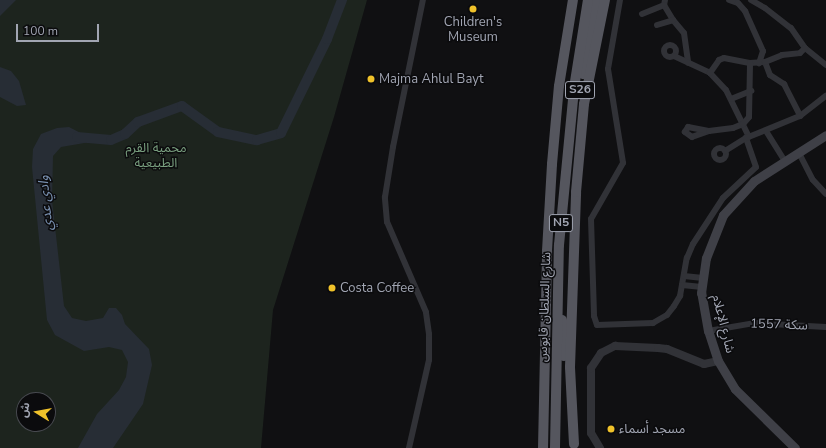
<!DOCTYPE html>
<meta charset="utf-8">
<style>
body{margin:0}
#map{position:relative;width:826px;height:448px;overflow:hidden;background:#101012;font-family:"Nunito Sans","Noto Sans Arabic",sans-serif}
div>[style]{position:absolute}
.green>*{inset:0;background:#1d241e}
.water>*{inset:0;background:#272d35}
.river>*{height:10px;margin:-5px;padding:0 5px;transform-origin:5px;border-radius:5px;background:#272d35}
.minor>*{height:6px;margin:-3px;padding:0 3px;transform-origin:3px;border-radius:3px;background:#313237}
.minor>.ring{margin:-3px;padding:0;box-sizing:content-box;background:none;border:6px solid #313237;border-radius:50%}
.tertiary>*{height:8px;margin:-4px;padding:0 4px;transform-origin:4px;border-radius:4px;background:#313237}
.secondary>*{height:9px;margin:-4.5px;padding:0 4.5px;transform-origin:4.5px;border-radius:4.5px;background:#3f4047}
.trunk>*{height:10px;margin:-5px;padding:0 5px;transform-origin:5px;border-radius:5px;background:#55565e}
.dots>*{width:11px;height:11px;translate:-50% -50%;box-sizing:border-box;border:2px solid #0b0b0d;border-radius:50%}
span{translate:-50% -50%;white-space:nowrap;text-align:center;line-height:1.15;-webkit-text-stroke:3px #0b0b0d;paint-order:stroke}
.shield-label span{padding:1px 3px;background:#0b0b0d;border:1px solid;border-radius:3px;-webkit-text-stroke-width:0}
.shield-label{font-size:12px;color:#a1a5b2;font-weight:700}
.poi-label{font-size:13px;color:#a1a5b2}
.left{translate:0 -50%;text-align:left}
.park-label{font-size:13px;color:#789e7e}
.street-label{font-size:13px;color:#a1a5b2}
.water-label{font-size:14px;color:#788fae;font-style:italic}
.north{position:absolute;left:16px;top:392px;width:40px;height:40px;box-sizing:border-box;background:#0b0b0d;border:1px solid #47494f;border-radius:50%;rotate:281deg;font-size:11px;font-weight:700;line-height:16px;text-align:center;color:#a1a5b2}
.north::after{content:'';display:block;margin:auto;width:14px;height:18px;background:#f0c22a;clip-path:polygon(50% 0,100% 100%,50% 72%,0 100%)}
.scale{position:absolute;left:16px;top:24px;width:83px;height:18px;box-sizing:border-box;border:2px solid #a1a5b2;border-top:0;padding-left:5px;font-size:12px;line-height:14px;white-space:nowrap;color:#a1a5b2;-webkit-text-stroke:3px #0b0b0d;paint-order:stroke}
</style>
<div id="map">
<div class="green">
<div style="clip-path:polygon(evenodd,0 0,367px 0,334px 117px,273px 310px,261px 448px,0 448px,0 0,24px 400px,48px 400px,48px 424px,24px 424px,24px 400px)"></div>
</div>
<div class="water">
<div style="clip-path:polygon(0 0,16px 0,0 16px)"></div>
<div style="clip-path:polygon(0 67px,11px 71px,19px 81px,26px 105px,17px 106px,0 97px)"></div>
<div style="clip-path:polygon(69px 127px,96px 141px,61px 147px,53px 156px,52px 200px,64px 306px,72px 318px,86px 321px,103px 318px,109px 308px,116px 308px,122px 315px,125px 324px,149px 349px,152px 365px,143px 404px,113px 448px,78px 448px,97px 414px,119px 390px,126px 377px,128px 362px,122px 350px,109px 347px,84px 351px,55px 335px,47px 320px,32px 167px,33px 149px,41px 134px,57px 128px)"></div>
</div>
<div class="river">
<div style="left:77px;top:137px;width:34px;rotate:5deg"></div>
<div style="left:111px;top:140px;width:15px;rotate:-23deg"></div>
<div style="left:125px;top:134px;width:18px;rotate:-43deg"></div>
<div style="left:138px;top:122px;width:47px;rotate:-20deg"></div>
<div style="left:182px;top:106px;width:44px;rotate:35.8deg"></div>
<div style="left:218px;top:132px;width:40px;rotate:12deg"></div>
<div style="left:257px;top:140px;width:25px;rotate:-16deg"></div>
<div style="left:281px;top:133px;width:105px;rotate:-63.9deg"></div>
<div style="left:327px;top:39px;width:42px;rotate:-69deg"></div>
</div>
<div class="minor">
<div style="left:620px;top:0;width:70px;rotate:99.9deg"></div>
<div style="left:608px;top:69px;width:95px;rotate:80.9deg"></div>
<div style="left:623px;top:163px;width:64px;rotate:119.7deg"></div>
<div style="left:591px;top:219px;width:97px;rotate:88.2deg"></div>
<div style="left:594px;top:316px;width:9px;rotate:72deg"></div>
<div style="left:597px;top:325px;width:56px;rotate:-2deg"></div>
<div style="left:653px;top:323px;width:16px;rotate:-30deg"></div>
<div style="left:667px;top:315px;width:11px;rotate:-52deg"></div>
<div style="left:674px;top:306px;width:12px;rotate:-59deg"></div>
<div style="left:680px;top:296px;width:39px;rotate:-80deg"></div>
<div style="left:687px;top:258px;width:15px;rotate:-67deg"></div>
<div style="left:693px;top:244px;width:55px;rotate:-56.9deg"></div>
<div style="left:723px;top:198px;width:45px;rotate:-43.2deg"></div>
<div style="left:756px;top:167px;width:31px;rotate:-109deg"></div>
<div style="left:665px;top:0;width:5px;rotate:101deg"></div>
<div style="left:664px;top:5px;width:17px;rotate:59deg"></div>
<div style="left:673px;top:20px;width:17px;rotate:50deg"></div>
<div style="left:684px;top:33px;width:30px;rotate:82deg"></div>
<div style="left:729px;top:0;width:9px;rotate:18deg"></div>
<div style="left:738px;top:3px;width:11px;rotate:49deg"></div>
<div style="left:745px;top:11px;width:44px;rotate:65.8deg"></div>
<div style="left:763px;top:51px;width:13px;rotate:108deg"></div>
<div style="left:751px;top:0;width:16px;rotate:30deg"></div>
<div style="left:765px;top:8px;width:33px;rotate:38deg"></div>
<div style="left:791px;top:28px;width:24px;rotate:55deg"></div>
<div style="left:805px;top:48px;width:27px;rotate:39deg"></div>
<div style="left:642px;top:14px;width:24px;rotate:-22deg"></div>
<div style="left:657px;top:25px;width:17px;rotate:-17deg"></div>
<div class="ring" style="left:664px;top:45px;width:6px;height:6px"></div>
<div style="left:674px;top:56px;width:40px;rotate:25deg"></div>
<div style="left:710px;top:73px;width:23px;rotate:47deg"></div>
<div style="left:726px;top:90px;width:52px;rotate:63.9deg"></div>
<div style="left:765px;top:62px;width:14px;rotate:69deg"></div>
<div style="left:770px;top:75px;width:17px;rotate:33deg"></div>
<div style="left:784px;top:84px;width:36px;rotate:63deg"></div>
<div style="left:710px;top:73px;width:16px;rotate:-55deg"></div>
<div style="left:719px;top:60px;width:5px;rotate:-22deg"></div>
<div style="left:724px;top:58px;width:26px;rotate:11deg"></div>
<div style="left:750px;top:63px;width:15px;rotate:-4deg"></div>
<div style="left:765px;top:62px;width:18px;rotate:-22deg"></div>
<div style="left:782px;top:55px;width:18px;rotate:-6deg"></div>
<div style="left:800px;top:53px;width:7px;rotate:-45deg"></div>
<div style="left:731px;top:99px;width:22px;rotate:-22deg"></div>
<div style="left:709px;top:131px;width:18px;rotate:161deg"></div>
<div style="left:692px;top:137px;width:9px;rotate:-144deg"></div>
<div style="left:685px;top:132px;width:6px;rotate:-59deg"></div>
<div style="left:688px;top:127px;width:21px;rotate:11deg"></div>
<div style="left:709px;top:131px;width:24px;rotate:-7deg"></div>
<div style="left:733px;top:128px;width:11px;rotate:-22deg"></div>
<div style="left:743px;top:124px;width:9px;rotate:-49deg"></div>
<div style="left:749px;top:117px;width:54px;rotate:-88.9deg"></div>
<div style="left:766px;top:131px;width:36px;rotate:58deg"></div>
<div class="ring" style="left:714px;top:148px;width:6px;height:6px"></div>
<div style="left:725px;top:151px;width:25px;rotate:-32deg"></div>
<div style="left:746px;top:138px;width:58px;rotate:-22.2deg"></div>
<div style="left:800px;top:116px;width:33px;rotate:-38deg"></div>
<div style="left:799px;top:153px;width:30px;rotate:63deg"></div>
<div style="left:813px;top:180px;width:19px;rotate:47deg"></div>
<div style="left:684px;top:276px;width:19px;rotate:6deg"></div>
<div style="left:682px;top:285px;width:20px;rotate:6deg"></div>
<div style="left:708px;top:331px;width:48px;rotate:-9.7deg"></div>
<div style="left:755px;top:323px;width:71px;rotate:3.2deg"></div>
<div style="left:409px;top:448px;width:90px;rotate:-77.2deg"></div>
<div style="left:429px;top:360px;width:26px;rotate:-90deg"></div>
<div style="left:429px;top:334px;width:22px;rotate:-98deg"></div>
<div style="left:426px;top:312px;width:98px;rotate:-113.4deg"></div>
<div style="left:387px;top:222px;width:25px;rotate:-95deg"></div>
<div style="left:385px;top:197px;width:51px;rotate:-80.9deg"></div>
<div style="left:393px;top:147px;width:150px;rotate:-78.5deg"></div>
</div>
<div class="tertiary">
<div style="left:600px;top:448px;width:17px;rotate:-121deg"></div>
<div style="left:591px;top:433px;width:65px;rotate:-90deg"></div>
<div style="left:591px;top:368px;width:18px;rotate:-56deg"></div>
<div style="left:601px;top:353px;width:16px;rotate:-27deg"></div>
<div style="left:615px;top:346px;width:43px;rotate:2.7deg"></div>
<div style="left:658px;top:348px;width:9px;rotate:6deg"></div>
<div style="left:667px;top:349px;width:40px;rotate:22deg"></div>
<div style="left:704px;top:364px;width:14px;rotate:-12deg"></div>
</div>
<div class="secondary">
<div style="left:795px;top:448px;width:84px;rotate:-135.5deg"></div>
<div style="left:735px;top:389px;width:33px;rotate:-121deg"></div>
<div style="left:718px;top:361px;width:32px;rotate:-108deg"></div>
<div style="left:708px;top:331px;width:39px;rotate:-100deg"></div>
<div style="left:701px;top:293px;width:35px;rotate:-82deg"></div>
<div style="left:706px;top:258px;width:46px;rotate:-68.4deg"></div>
<div style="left:723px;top:215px;width:46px;rotate:-47.6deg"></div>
<div style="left:754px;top:181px;width:85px;rotate:-32.6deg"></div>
</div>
<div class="trunk">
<div style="left:583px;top:74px;width:75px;rotate:-79.3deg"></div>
<div style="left:562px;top:320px;width:36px;rotate:87deg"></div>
<div style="left:574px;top:444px;width:77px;rotate:-93deg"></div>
<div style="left:570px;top:367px;width:175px;rotate:-88deg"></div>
<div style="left:576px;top:192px;width:88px;rotate:-84.8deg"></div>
<div style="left:584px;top:104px;width:106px;rotate:-78.6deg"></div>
<div style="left:543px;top:448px;width:197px;rotate:-88.8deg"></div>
<div style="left:547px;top:251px;width:87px;rotate:-86.7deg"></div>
<div style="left:552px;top:164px;width:78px;rotate:-84.9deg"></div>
<div style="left:559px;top:86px;width:87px;rotate:-80.8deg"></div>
<div style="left:555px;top:448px;width:203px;rotate:-88.9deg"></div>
<div style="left:559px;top:245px;width:158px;rotate:-84.5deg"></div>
<div style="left:574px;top:88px;width:89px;rotate:-81deg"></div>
</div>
<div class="dots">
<div style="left:473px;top:9px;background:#f0c22a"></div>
<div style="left:371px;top:79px;background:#f0c22a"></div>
<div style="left:332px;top:288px;background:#f0c22a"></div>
<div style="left:611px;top:429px;background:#f0c22a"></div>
</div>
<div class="shield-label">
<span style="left:580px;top:90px">S26</span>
<span style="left:561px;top:223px">N5</span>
</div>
<div class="poi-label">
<span style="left:473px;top:30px">Children's<br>Museum</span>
<span class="left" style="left:379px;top:79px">Majma Ahlul Bayt</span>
<span class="left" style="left:340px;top:288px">Costa Coffee</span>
<span class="left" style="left:619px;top:429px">مسجد أسماء</span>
</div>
<div class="park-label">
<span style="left:156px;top:156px">محمية القرم<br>الطبيعية</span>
</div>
<div class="street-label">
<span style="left:545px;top:307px;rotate:-88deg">شارع السلطان قابوس</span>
<span style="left:723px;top:324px;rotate:76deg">شارع الإعلام</span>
<span style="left:779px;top:325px;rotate:2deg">سكة 1557</span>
</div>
<div class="water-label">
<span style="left:46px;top:203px;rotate:-95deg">وادي عدي</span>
</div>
<div class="north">ش</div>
<div class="scale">100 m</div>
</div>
